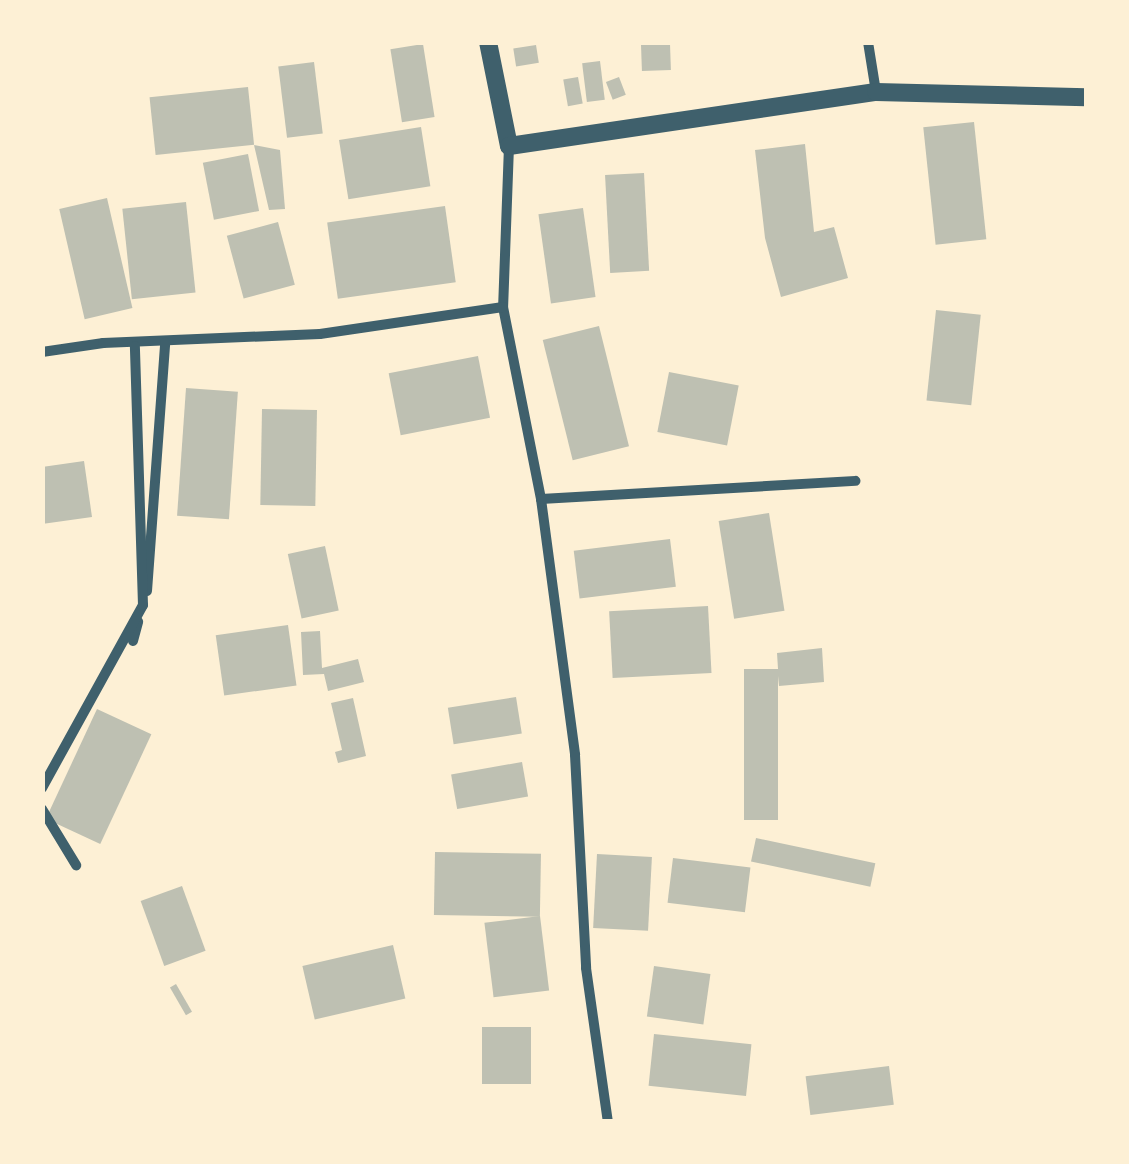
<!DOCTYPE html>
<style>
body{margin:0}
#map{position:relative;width:1129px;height:1164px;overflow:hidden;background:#fdf0d5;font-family:Commissioner,sans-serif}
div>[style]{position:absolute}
.building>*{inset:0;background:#bec0b2;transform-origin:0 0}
.minor>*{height:10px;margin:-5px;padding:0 5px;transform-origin:5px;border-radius:5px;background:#3f606c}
.tertiary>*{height:18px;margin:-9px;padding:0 9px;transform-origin:9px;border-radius:9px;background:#3f606c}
span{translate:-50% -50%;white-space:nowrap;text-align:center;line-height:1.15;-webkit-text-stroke:9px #fdf0d5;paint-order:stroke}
.frame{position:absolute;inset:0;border:45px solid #fdf0d5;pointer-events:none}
</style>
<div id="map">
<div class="building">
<div style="left:423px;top:44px;width:74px;height:33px;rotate:81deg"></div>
<div style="left:670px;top:44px;width:26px;height:29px;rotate:88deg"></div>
<div style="left:536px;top:45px;width:18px;height:23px;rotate:81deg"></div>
<div style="left:600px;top:61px;width:39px;height:18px;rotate:83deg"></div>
<div style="left:314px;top:62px;width:72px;height:36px;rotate:83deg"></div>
<div style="left:578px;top:77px;width:27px;height:15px;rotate:80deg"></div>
<div style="left:619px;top:77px;width:19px;height:14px;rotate:69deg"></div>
<div style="left:248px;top:87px;width:58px;height:99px;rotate:84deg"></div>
<div style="left:974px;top:122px;width:118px;height:51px;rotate:84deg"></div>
<div style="left:421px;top:127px;width:60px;height:83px;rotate:81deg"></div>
<div style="clip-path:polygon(805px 144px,814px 232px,834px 227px,848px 278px,781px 297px,765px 238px,755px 150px)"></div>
<div style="clip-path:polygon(254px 145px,280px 150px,285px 209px,269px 210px)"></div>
<div style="left:248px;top:154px;width:58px;height:46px;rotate:79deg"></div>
<div style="left:644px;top:173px;width:98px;height:39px;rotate:87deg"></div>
<div style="left:107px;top:198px;width:113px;height:49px;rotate:77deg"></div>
<div style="left:186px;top:202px;width:91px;height:64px;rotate:84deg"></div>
<div style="left:445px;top:206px;width:77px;height:119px;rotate:82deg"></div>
<div style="left:583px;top:208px;width:90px;height:45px;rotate:82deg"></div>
<div style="left:278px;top:222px;width:65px;height:53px;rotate:75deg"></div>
<div style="left:936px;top:310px;width:45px;height:91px;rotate:6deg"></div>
<div style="left:599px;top:326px;width:124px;height:58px;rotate:76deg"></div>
<div style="left:478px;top:356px;width:63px;height:91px;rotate:79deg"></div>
<div style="left:669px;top:372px;width:71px;height:61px;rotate:11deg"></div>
<div style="left:186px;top:388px;width:52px;height:128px;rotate:4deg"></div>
<div style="left:262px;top:409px;width:55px;height:96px;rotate:1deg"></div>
<div style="clip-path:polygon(84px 461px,92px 517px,42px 524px,42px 467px)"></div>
<div style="left:769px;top:513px;width:99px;height:51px;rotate:81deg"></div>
<div style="left:670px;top:539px;width:48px;height:97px;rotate:83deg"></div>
<div style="left:325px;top:546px;width:66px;height:38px;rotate:78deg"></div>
<div style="left:708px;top:606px;width:67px;height:99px;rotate:87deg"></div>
<div style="left:288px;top:625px;width:61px;height:73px;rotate:82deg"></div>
<div style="clip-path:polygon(320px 631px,322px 668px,358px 659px,364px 682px,328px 691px,324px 674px,303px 675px,301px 632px)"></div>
<div style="clip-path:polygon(822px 648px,824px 682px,779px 686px,778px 676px,778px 820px,744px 820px,744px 669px,778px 669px,777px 653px)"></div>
<div style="left:516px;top:697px;width:37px;height:69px;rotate:81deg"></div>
<div style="clip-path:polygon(353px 698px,366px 756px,338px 763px,335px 752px,342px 750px,331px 703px)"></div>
<div style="left:97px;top:709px;width:60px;height:121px;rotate:25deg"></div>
<div style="left:522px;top:762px;width:35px;height:72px;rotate:80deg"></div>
<div style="left:756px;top:838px;width:122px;height:24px;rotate:12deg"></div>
<div style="left:435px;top:852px;width:106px;height:63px;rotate:1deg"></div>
<div style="left:597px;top:854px;width:55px;height:74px;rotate:3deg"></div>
<div style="left:673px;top:858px;width:78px;height:45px;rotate:7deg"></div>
<div style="left:182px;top:886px;width:69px;height:44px;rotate:70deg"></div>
<div style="left:540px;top:916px;width:75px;height:56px;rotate:83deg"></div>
<div style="left:393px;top:945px;width:55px;height:93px;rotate:77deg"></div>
<div style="left:654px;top:966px;width:57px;height:51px;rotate:8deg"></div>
<div style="left:176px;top:984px;width:32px;height:7px;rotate:60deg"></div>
<div style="left:531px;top:1027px;width:57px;height:49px;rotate:90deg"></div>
<div style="left:654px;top:1034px;width:98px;height:52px;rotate:6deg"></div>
<div style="left:889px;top:1066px;width:39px;height:84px;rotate:83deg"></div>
</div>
<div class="minor">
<div style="left:868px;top:42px;width:51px;rotate:80.9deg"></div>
<div style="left:509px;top:146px;width:161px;rotate:92.1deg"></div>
<div style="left:503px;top:307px;width:196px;rotate:78.8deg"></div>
<div style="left:541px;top:499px;width:258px;rotate:82.4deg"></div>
<div style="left:575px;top:755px;width:213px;rotate:87deg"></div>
<div style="left:586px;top:968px;width:156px;rotate:81.9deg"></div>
<div style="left:42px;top:352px;width:62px;rotate:-8.4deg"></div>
<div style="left:103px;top:343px;width:217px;rotate:-2.4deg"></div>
<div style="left:320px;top:334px;width:185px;rotate:-8.4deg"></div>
<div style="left:541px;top:499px;width:315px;rotate:-3.3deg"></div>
<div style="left:147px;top:591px;width:249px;rotate:-85.8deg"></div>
<div style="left:133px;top:641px;width:20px;rotate:-75deg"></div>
<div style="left:42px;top:788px;width:209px;rotate:-61.1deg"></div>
<div style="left:143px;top:605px;width:259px;rotate:-91.8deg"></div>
<div style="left:42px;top:809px;width:66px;rotate:58.7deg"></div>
</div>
<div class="tertiary">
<div style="left:488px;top:42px;width:106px;rotate:78.6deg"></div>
<div style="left:509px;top:146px;width:371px;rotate:-8.4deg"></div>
<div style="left:876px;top:92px;width:210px;rotate:1.4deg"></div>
</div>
<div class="frame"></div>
</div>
